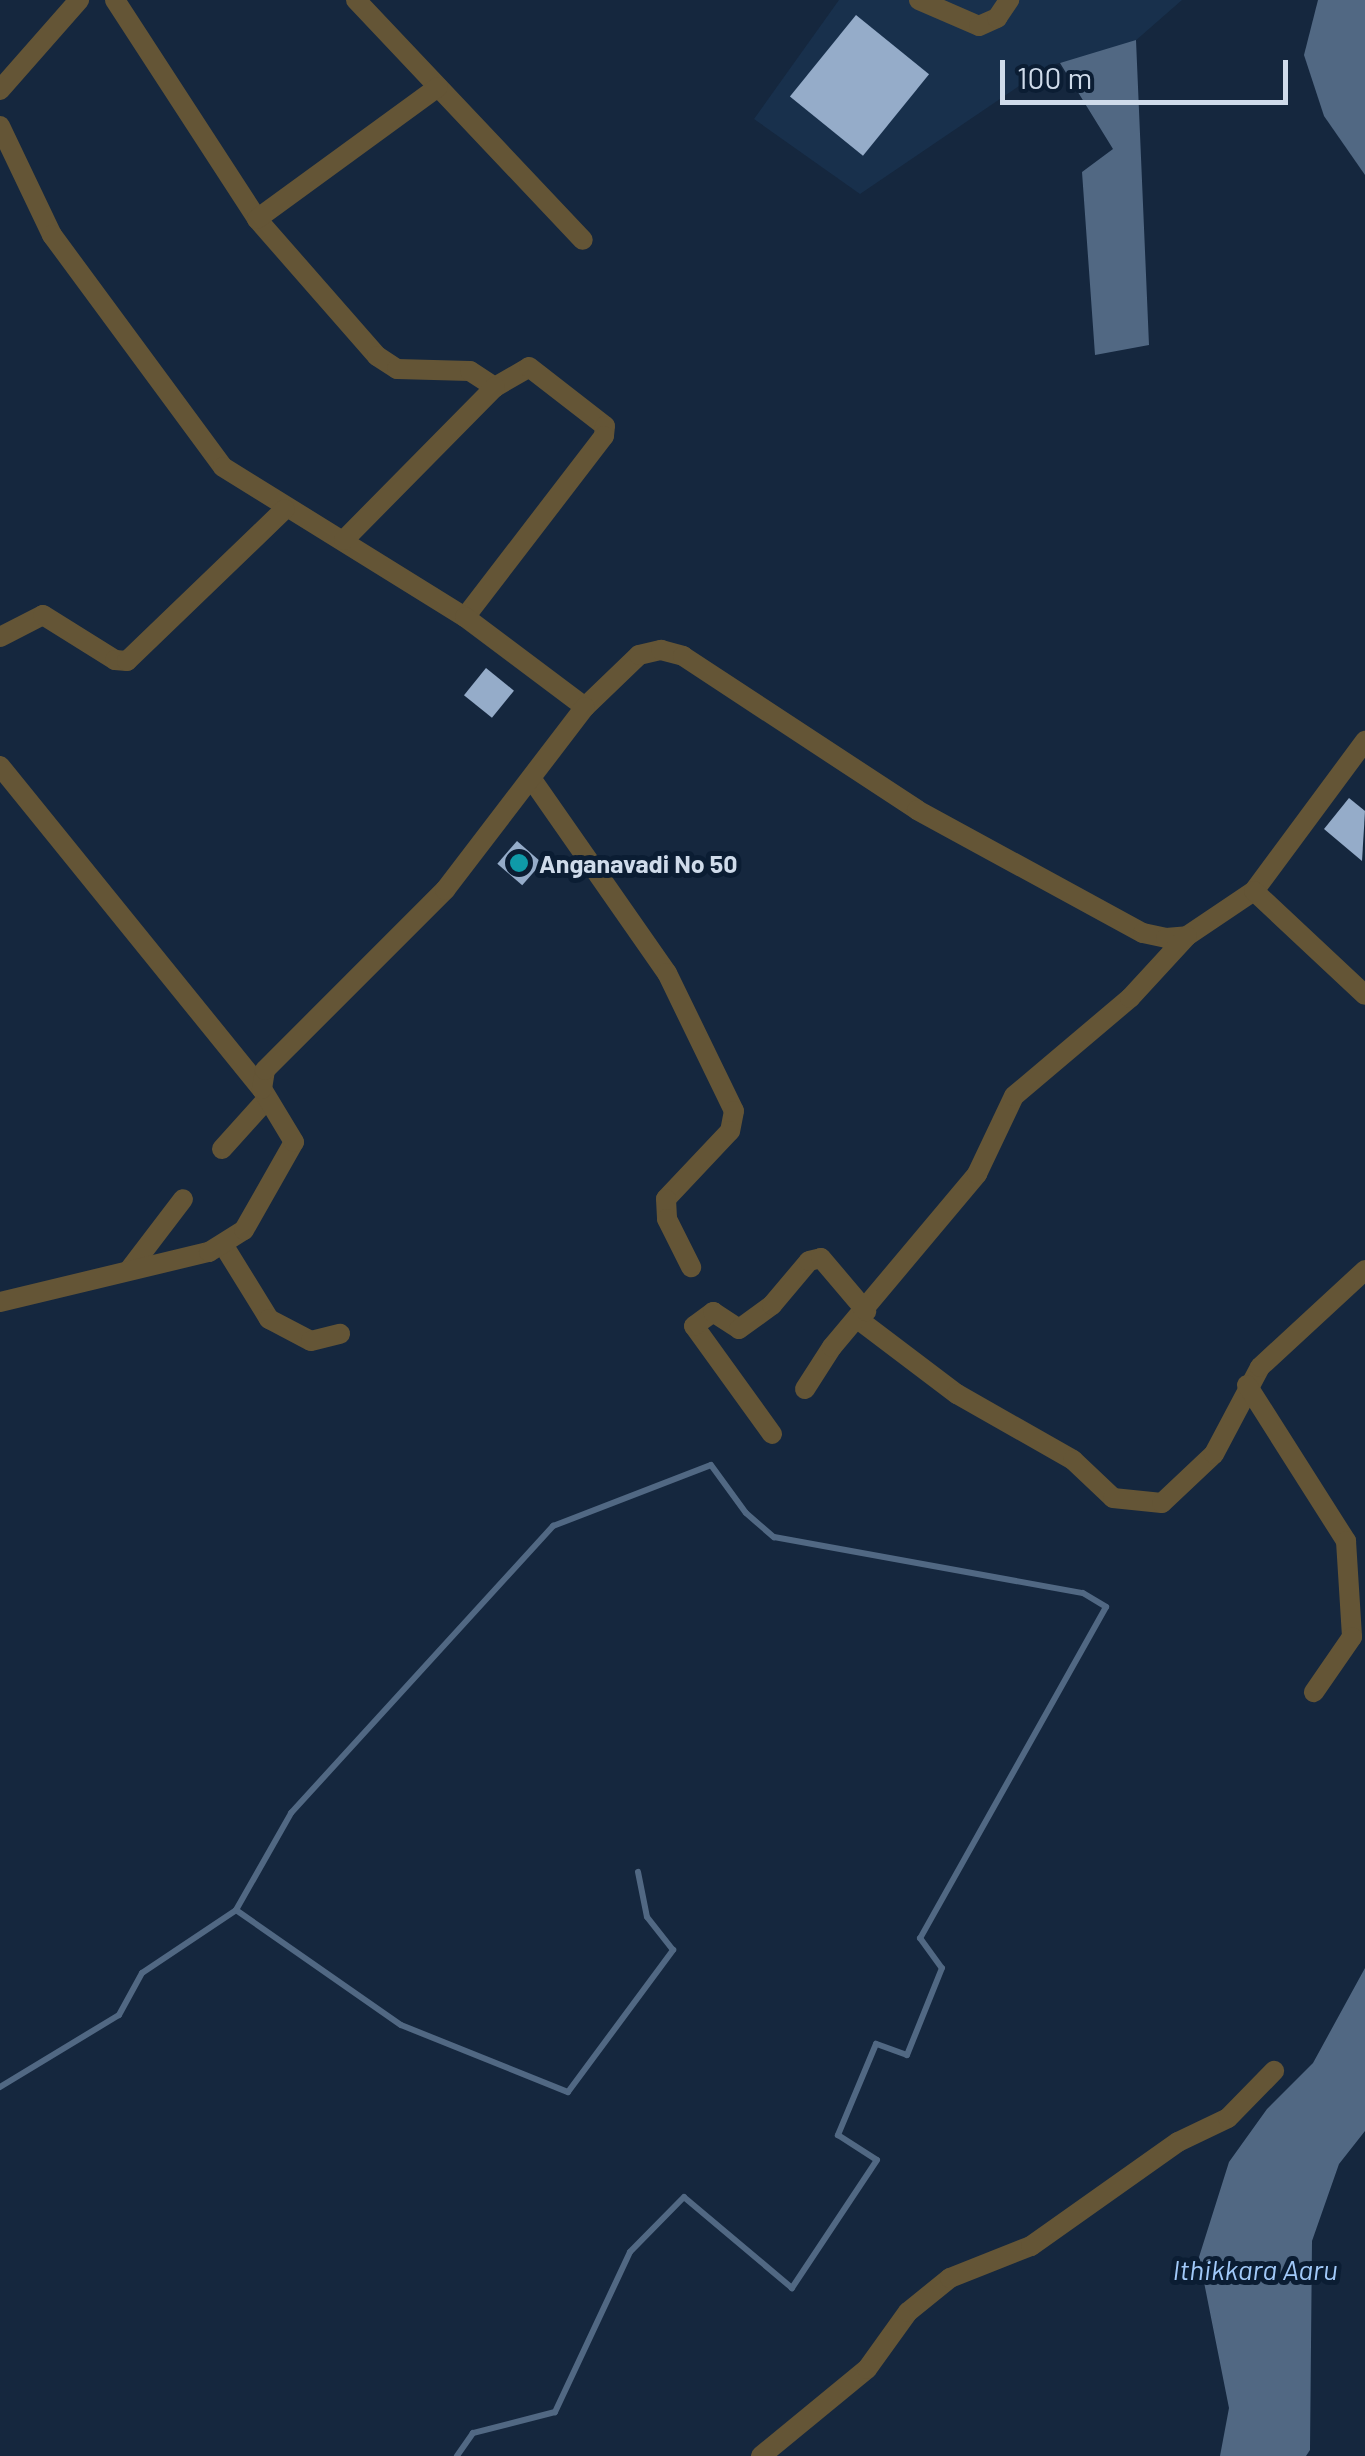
<!DOCTYPE html>
<style>
body{margin:0}
#map{position:relative;width:1365px;height:2456px;overflow:hidden;background:#15273e;font-family:Barlow,sans-serif}
div>[style]{position:absolute}
.built>*{inset:0;background:#18304c}
.water>*{inset:0;background:#516883}
.stream>*{height:6px;margin:-3px;padding:0 3px;transform-origin:3px;border-radius:3px;background:#516883}
.building>*{inset:0;background:#95acc9;transform-origin:0 0}
.minor>*{height:20px;margin:-10px;padding:0 10px;transform-origin:10px;border-radius:10px;background:#645536}
.dots>*{width:28px;height:28px;translate:-50% -50%;box-sizing:border-box;border:5px solid #0b1d33;border-radius:50%}
span{translate:-50% -50%;white-space:nowrap;text-align:center;line-height:1.15;-webkit-text-stroke:10px #0b1d33;paint-order:stroke}
.poi-label{font-size:25px;color:#cfdbea;font-weight:700}
.left{translate:0 -50%;text-align:left}
.water-label{font-size:28px;color:#a1c9f9;font-style:italic}
.scale{position:absolute;left:1000px;top:60px;width:288px;height:45px;box-sizing:border-box;border:5px solid #cfdbea;border-top:0;padding-left:12px;font-size:30px;line-height:35px;white-space:nowrap;color:#cfdbea;-webkit-text-stroke:8px #0b1d33;paint-order:stroke}
</style>
<div id="map">
<div class="built">
<div style="clip-path:polygon(839px 0,1182px 0,1126px 49px,1050px 65px,860px 194px,754px 119px)"></div>
</div>
<div class="water">
<div style="clip-path:polygon(1318px 0,1365px 0,1365px 175px,1324px 116px,1304px 55px)"></div>
<div style="clip-path:polygon(1136px 40px,1149px 345px,1095px 355px,1082px 172px,1113px 149px,1060px 63px)"></div>
<div style="clip-path:polygon(1365px 1968px,1365px 2131px,1339px 2164px,1312px 2241px,1310px 2450px,1306px 2456px,1220px 2456px,1229px 2408px,1199px 2257px,1229px 2162px,1267px 2109px,1313px 2063px)"></div>
</div>
<div class="stream">
<div style="left:236px;top:1910px;width:201px;rotate:34.9deg"></div>
<div style="left:401px;top:2025px;width:180px;rotate:21.9deg"></div>
<div style="left:568px;top:2092px;width:177px;rotate:-53.5deg"></div>
<div style="left:673px;top:1950px;width:42px;rotate:-128.2deg"></div>
<div style="left:647px;top:1917px;width:46px;rotate:-101.3deg"></div>
<div style="left:0;top:2087px;width:139px;rotate:-31.2deg"></div>
<div style="left:119px;top:2015px;width:48px;rotate:-61.3deg"></div>
<div style="left:142px;top:1973px;width:113px;rotate:-33.8deg"></div>
<div style="left:236px;top:1910px;width:112px;rotate:-60.4deg"></div>
<div style="left:291px;top:1813px;width:389px;rotate:-47.6deg"></div>
<div style="left:553px;top:1526px;width:169px;rotate:-21.1deg"></div>
<div style="left:711px;top:1465px;width:59px;rotate:53.9deg"></div>
<div style="left:746px;top:1513px;width:37px;rotate:41deg"></div>
<div style="left:774px;top:1537px;width:314px;rotate:10.3deg"></div>
<div style="left:1083px;top:1593px;width:27px;rotate:31deg"></div>
<div style="left:1106px;top:1607px;width:380px;rotate:119.3deg"></div>
<div style="left:920px;top:1938px;width:37px;rotate:54deg"></div>
<div style="left:942px;top:1968px;width:94px;rotate:111.9deg"></div>
<div style="left:907px;top:2055px;width:33px;rotate:-160deg"></div>
<div style="left:876px;top:2044px;width:99px;rotate:112.7deg"></div>
<div style="left:838px;top:2135px;width:46px;rotate:32.7deg"></div>
<div style="left:877px;top:2160px;width:154px;rotate:123.6deg"></div>
<div style="left:792px;top:2288px;width:141px;rotate:-139.9deg"></div>
<div style="left:684px;top:2197px;width:77px;rotate:134.5deg"></div>
<div style="left:630px;top:2252px;width:177px;rotate:115.1deg"></div>
<div style="left:555px;top:2412px;width:85px;rotate:165.6deg"></div>
<div style="left:473px;top:2433px;width:28px;rotate:125deg"></div>
</div>
<div class="building">
<div style="left:856px;top:15px;width:94px;height:105px;rotate:39deg"></div>
<div style="left:486px;top:668px;width:36px;height:35px;rotate:39deg"></div>
<div style="clip-path:polygon(1349px 798px,1365px 811px,1362px 861px,1324px 829px)"></div>
<div style="left:517px;top:841px;width:33px;height:30px;rotate:41deg"></div>
</div>
<div class="minor">
<div style="left:115px;top:0;width:261px;rotate:57deg"></div>
<div style="left:257px;top:219px;width:182px;rotate:48.8deg"></div>
<div style="left:377px;top:356px;width:24px;rotate:33deg"></div>
<div style="left:397px;top:369px;width:73px;rotate:1.6deg"></div>
<div style="left:470px;top:371px;width:30px;rotate:33deg"></div>
<div style="left:495px;top:387px;width:39px;rotate:-30deg"></div>
<div style="left:529px;top:367px;width:96px;rotate:37.8deg"></div>
<div style="left:605px;top:426px;width:10px;rotate:96deg"></div>
<div style="left:604px;top:436px;width:228px;rotate:127.5deg"></div>
<div style="left:356px;top:0;width:330px;rotate:46.6deg"></div>
<div style="left:919px;top:0;width:65px;rotate:23.4deg"></div>
<div style="left:979px;top:26px;width:20px;rotate:-24deg"></div>
<div style="left:997px;top:18px;width:22px;rotate:-56deg"></div>
<div style="left:0;top:90px;width:120px;rotate:-48.7deg"></div>
<div style="left:0;top:126px;width:121px;rotate:64.5deg"></div>
<div style="left:52px;top:235px;width:288px;rotate:53.6deg"></div>
<div style="left:223px;top:467px;width:285px;rotate:31.8deg"></div>
<div style="left:465px;top:617px;width:150px;rotate:36.9deg"></div>
<div style="left:585px;top:707px;width:75px;rotate:-43.9deg"></div>
<div style="left:639px;top:655px;width:23px;rotate:-13deg"></div>
<div style="left:661px;top:650px;width:23px;rotate:15deg"></div>
<div style="left:683px;top:656px;width:280px;rotate:33.3deg"></div>
<div style="left:917px;top:810px;width:257px;rotate:28.6deg"></div>
<div style="left:1143px;top:933px;width:24px;rotate:12deg"></div>
<div style="left:1166px;top:938px;width:21px;rotate:-5deg"></div>
<div style="left:1187px;top:936px;width:81px;rotate:-33.9deg"></div>
<div style="left:1254px;top:891px;width:187px;rotate:-53.5deg"></div>
<div style="left:257px;top:219px;width:224px;rotate:-36.1deg"></div>
<div style="left:344px;top:540px;width:215px;rotate:-45.4deg"></div>
<div style="left:0;top:637px;width:48px;rotate:-27.1deg"></div>
<div style="left:43px;top:615px;width:85px;rotate:32deg"></div>
<div style="left:115px;top:660px;width:12px;rotate:5deg"></div>
<div style="left:127px;top:661px;width:219px;rotate:-43.9deg"></div>
<div style="left:0;top:766px;width:416px;rotate:51deg"></div>
<div style="left:533px;top:781px;width:234px;rotate:55.1deg"></div>
<div style="left:667px;top:973px;width:153px;rotate:64.1deg"></div>
<div style="left:734px;top:1111px;width:20px;rotate:101deg"></div>
<div style="left:730px;top:1131px;width:93px;rotate:133.3deg"></div>
<div style="left:666px;top:1199px;width:20px;rotate:87deg"></div>
<div style="left:667px;top:1219px;width:54px;rotate:63.4deg"></div>
<div style="left:1254px;top:891px;width:152px;rotate:43.1deg"></div>
<div style="left:222px;top:1149px;width:67px;rotate:-48deg"></div>
<div style="left:224px;top:1246px;width:86px;rotate:58.3deg"></div>
<div style="left:269px;top:1319px;width:47px;rotate:27.6deg"></div>
<div style="left:311px;top:1341px;width:30px;rotate:-14deg"></div>
<div style="left:129px;top:1270px;width:89px;rotate:-52.7deg"></div>
<div style="left:0;top:1302px;width:215px;rotate:-13.5deg"></div>
<div style="left:209px;top:1252px;width:41px;rotate:-32.2deg"></div>
<div style="left:244px;top:1230px;width:101px;rotate:-60.4deg"></div>
<div style="left:294px;top:1142px;width:62px;rotate:-121.1deg"></div>
<div style="left:262px;top:1089px;width:19px;rotate:-81deg"></div>
<div style="left:265px;top:1070px;width:255px;rotate:-45deg"></div>
<div style="left:445px;top:890px;width:230px;rotate:-52.6deg"></div>
<div style="left:859px;top:1320px;width:123px;rotate:37.1deg"></div>
<div style="left:957px;top:1394px;width:133px;rotate:29.6deg"></div>
<div style="left:1073px;top:1460px;width:55px;rotate:43.5deg"></div>
<div style="left:1113px;top:1498px;width:49px;rotate:5.8deg"></div>
<div style="left:1162px;top:1503px;width:71px;rotate:-43.3deg"></div>
<div style="left:1214px;top:1454px;width:98px;rotate:-62.1deg"></div>
<div style="left:1260px;top:1367px;width:143px;rotate:-42.7deg"></div>
<div style="left:1247px;top:1385px;width:185px;rotate:57.6deg"></div>
<div style="left:1346px;top:1541px;width:96px;rotate:86.4deg"></div>
<div style="left:1352px;top:1637px;width:67px;rotate:124.6deg"></div>
<div style="left:805px;top:1389px;width:50px;rotate:-57.3deg"></div>
<div style="left:832px;top:1347px;width:226px;rotate:-50deg"></div>
<div style="left:977px;top:1174px;width:86px;rotate:-64.6deg"></div>
<div style="left:1014px;top:1096px;width:152px;rotate:-40.2deg"></div>
<div style="left:1130px;top:998px;width:84px;rotate:-47.4deg"></div>
<div style="left:772px;top:1434px;width:133px;rotate:-125.8deg"></div>
<div style="left:694px;top:1326px;width:24px;rotate:-36deg"></div>
<div style="left:713px;top:1312px;width:31px;rotate:33deg"></div>
<div style="left:739px;top:1329px;width:41px;rotate:-36deg"></div>
<div style="left:772px;top:1305px;width:57px;rotate:-49.9deg"></div>
<div style="left:809px;top:1261px;width:12px;rotate:-14deg"></div>
<div style="left:821px;top:1258px;width:70px;rotate:49.7deg"></div>
<div style="left:761px;top:2456px;width:137px;rotate:-39.4deg"></div>
<div style="left:867px;top:2369px;width:70px;rotate:-54.3deg"></div>
<div style="left:908px;top:2312px;width:54px;rotate:-39deg"></div>
<div style="left:950px;top:2278px;width:87px;rotate:-21.6deg"></div>
<div style="left:1031px;top:2246px;width:180px;rotate:-35.3deg"></div>
<div style="left:1178px;top:2142px;width:55px;rotate:-25.6deg"></div>
<div style="left:1228px;top:2118px;width:66px;rotate:-45.6deg"></div>
</div>
<div class="dots">
<div style="left:519px;top:863px;background:#0f9aa8"></div>
</div>
<div class="poi-label">
<span class="left" style="left:539px;top:863px">Anganavadi No 50</span>
</div>
<div class="water-label">
<span style="left:1255px;top:2269px">Ithikkara Aaru</span>
</div>
<div class="scale">100 m</div>
</div>
